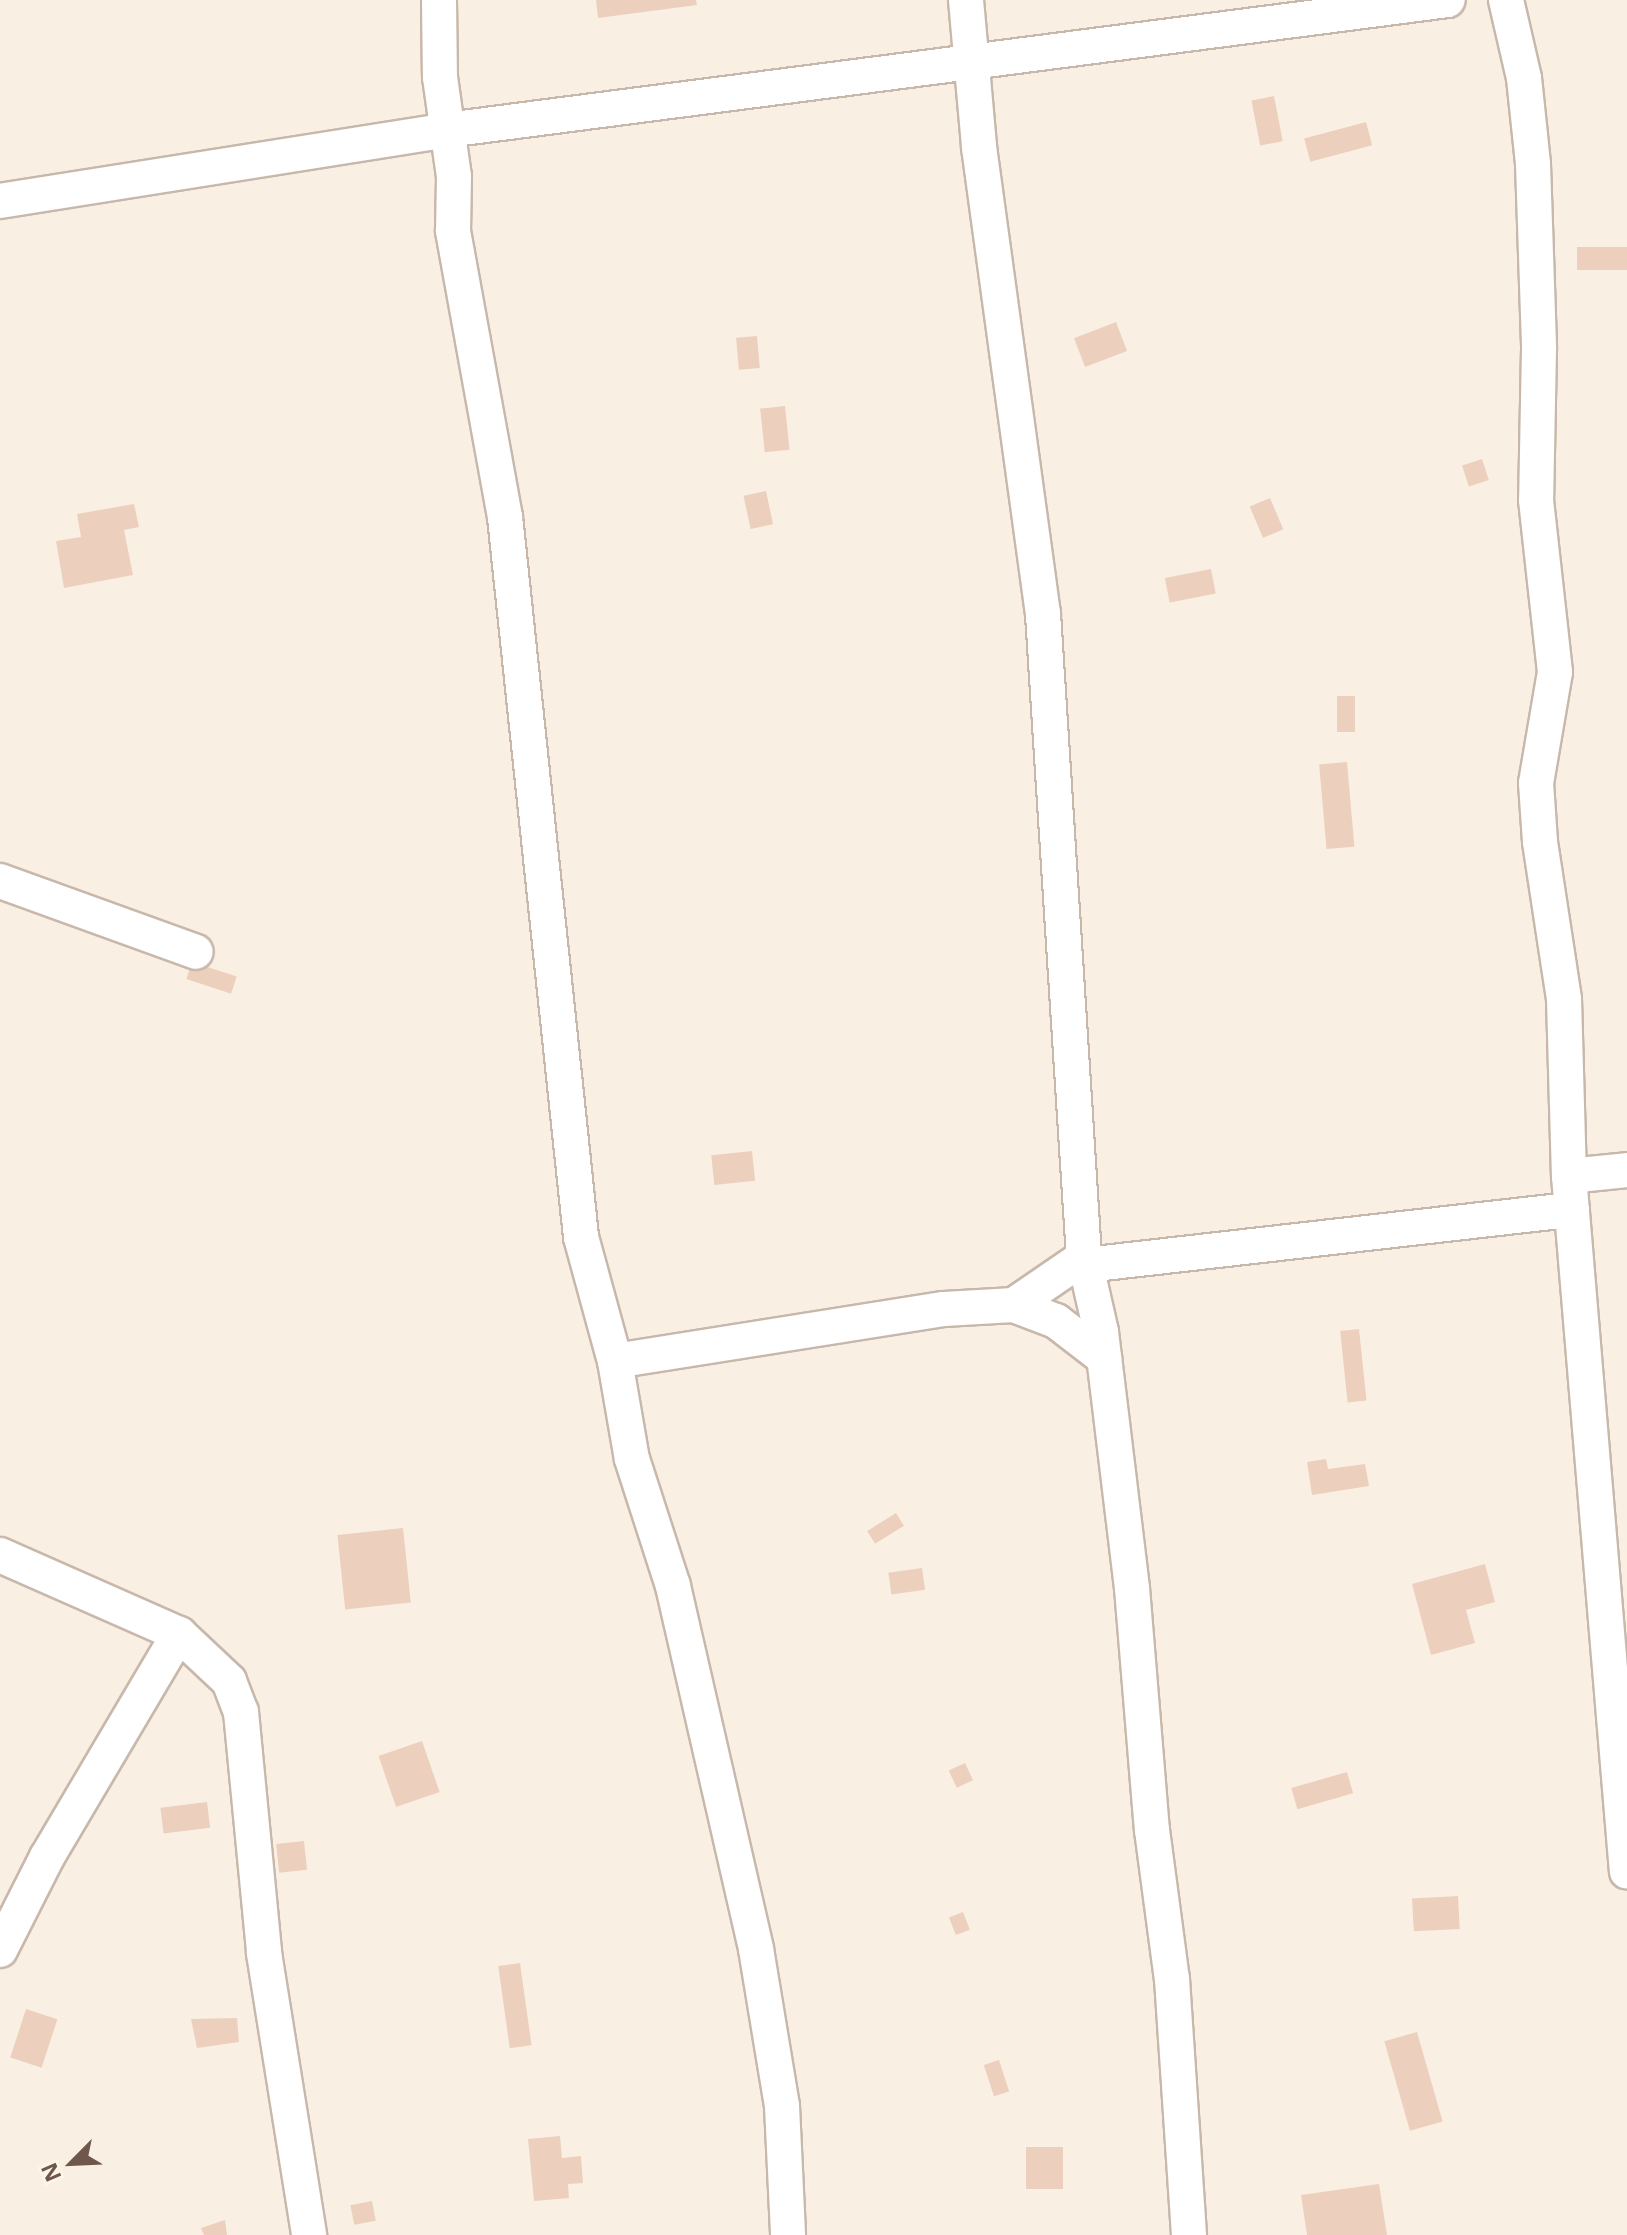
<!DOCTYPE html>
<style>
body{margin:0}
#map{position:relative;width:1627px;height:2235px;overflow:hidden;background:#f9f0e3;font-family:"Noto Sans",sans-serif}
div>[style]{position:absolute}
.building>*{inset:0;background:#ecd0bd;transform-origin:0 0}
.roads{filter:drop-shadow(2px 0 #c8b8ab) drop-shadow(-2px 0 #c8b8ab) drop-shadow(0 2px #c8b8ab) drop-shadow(0 -2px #c8b8ab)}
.street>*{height:34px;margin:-17px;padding:0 17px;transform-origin:17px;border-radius:17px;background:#fff}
span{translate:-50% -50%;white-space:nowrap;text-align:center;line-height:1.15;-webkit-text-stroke:6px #fdf5e8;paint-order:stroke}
.north{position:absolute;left:32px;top:2123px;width:80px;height:80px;-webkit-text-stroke:6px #fdf5e8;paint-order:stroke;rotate:246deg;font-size:22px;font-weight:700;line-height:32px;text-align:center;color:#6e584c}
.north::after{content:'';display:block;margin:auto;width:28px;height:36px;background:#6e584c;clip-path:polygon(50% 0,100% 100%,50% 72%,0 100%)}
</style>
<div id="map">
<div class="building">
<div style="clip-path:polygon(596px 0,696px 0,697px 5px,598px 18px)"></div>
<div style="left:1274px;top:96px;width:46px;height:23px;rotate:79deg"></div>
<div style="left:1366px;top:122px;width:24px;height:64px;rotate:75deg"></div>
<div style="left:1627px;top:247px;width:23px;height:50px;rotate:90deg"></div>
<div style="left:1116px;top:322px;width:31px;height:45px;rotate:69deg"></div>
<div style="left:757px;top:336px;width:32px;height:21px;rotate:85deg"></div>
<div style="left:785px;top:406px;width:44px;height:25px;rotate:84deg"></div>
<div style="left:1482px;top:459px;width:22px;height:21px;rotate:72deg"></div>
<div style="left:766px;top:491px;width:34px;height:23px;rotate:78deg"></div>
<div style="left:1270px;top:498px;width:34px;height:22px;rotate:67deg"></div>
<div style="clip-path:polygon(134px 504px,139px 527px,124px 530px,133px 575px,64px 588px,56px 541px,81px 537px,77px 514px)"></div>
<div style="left:1211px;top:569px;width:25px;height:47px;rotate:79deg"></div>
<div style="left:1337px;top:696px;width:18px;height:36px"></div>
<div style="left:1347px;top:762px;width:85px;height:28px;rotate:85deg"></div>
<div style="left:192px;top:962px;width:47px;height:18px;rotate:18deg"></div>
<div style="left:752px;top:1151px;width:30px;height:41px;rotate:84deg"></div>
<div style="left:1359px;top:1329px;width:72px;height:19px;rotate:84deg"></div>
<div style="clip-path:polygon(1326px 1459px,1328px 1469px,1365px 1464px,1369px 1486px,1312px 1495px,1307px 1462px)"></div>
<div style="left:896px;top:1513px;width:15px;height:34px;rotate:58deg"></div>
<div style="left:403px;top:1528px;width:75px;height:66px;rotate:84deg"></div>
<div style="clip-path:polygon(1485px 1564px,1495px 1602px,1466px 1610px,1475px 1643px,1431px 1655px,1412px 1584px)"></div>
<div style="left:922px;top:1568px;width:22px;height:34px;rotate:82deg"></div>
<div style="left:422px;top:1741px;width:54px;height:46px;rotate:71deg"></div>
<div style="left:965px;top:1763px;width:19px;height:18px;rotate:65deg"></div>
<div style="left:1347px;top:1772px;width:22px;height:58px;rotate:74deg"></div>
<div style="left:207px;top:1802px;width:26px;height:47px;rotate:83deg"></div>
<div style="left:304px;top:1841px;width:29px;height:28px;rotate:84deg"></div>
<div style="left:1458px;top:1896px;width:33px;height:46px;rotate:87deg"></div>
<div style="left:963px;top:1912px;width:19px;height:15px;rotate:69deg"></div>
<div style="left:520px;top:1963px;width:83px;height:22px;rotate:82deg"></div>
<div style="left:26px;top:2009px;width:33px;height:51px;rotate:18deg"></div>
<div style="clip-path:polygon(237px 2018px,239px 2042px,197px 2048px,191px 2019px)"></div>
<div style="left:1417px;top:2032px;width:93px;height:34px;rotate:74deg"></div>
<div style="left:999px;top:2060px;width:33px;height:16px;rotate:72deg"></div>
<div style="clip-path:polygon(560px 2136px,562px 2158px,581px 2156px,583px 2183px,568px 2184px,569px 2198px,534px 2201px,528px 2139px)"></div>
<div style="left:1026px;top:2147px;width:37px;height:42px"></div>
<div style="clip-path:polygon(1379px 2184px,1387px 2235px,1307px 2235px,1301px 2195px)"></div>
<div style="left:372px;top:2201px;width:20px;height:22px;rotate:79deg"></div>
<div style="clip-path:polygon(225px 2220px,227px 2235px,204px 2235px,201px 2228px)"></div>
</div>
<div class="roads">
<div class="street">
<div style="left:439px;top:0;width:77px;rotate:89.3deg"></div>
<div style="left:440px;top:77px;width:100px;rotate:82deg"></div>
<div style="left:454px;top:176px;width:55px;rotate:91deg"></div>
<div style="left:453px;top:231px;width:291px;rotate:79.7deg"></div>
<div style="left:505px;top:517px;width:724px;rotate:83.97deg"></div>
<div style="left:581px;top:1237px;width:129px;rotate:74.7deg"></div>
<div style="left:615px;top:1361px;width:99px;rotate:80.2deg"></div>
<div style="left:632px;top:1459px;width:133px;rotate:72.1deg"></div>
<div style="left:673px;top:1586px;width:372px;rotate:77.1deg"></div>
<div style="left:756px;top:1949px;width:159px;rotate:80.6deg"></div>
<div style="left:782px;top:2106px;width:129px;rotate:87.3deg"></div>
<div style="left:966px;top:0;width:148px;rotate:84.9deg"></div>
<div style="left:979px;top:147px;width:471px;rotate:82.2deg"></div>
<div style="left:1043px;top:614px;width:644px;rotate:86.35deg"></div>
<div style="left:1084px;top:1257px;width:77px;rotate:77.2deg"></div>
<div style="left:1101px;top:1332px;width:258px;rotate:83.1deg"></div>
<div style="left:1132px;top:1588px;width:243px;rotate:85.3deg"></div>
<div style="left:1152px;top:1830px;width:150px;rotate:82.4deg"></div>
<div style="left:1172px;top:1979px;width:257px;rotate:86.2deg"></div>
<div style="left:1506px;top:0;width:80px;rotate:77deg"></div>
<div style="left:1524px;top:78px;width:86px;rotate:84deg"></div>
<div style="left:1533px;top:164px;width:185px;rotate:88.1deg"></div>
<div style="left:1539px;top:349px;width:151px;rotate:91.1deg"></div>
<div style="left:1536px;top:500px;width:173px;rotate:83.7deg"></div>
<div style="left:1555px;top:672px;width:113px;rotate:99.7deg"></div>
<div style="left:1536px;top:783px;width:59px;rotate:86.1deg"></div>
<div style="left:1540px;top:842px;width:159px;rotate:81.3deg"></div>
<div style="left:1564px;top:999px;width:177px;rotate:88.4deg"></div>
<div style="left:1569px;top:1176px;width:698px;rotate:85.24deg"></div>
<div style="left:0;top:201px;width:453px;rotate:-9deg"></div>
<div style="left:447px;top:130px;width:1009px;rotate:-7.4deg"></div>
<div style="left:0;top:881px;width:208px;rotate:19.9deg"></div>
<div style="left:1569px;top:1176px;width:58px;rotate:-5.9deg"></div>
<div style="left:1086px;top:1265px;width:489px;rotate:-6.5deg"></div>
<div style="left:1014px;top:1305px;width:85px;rotate:-34.4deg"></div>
<div style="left:615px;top:1361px;width:333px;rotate:-9deg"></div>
<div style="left:944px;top:1309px;width:70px;rotate:-3.3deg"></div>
<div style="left:1014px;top:1305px;width:45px;rotate:20.9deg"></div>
<div style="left:1056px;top:1321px;width:61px;rotate:37.6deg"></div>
<div style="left:0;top:1555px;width:196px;rotate:23.8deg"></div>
<div style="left:179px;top:1634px;width:69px;rotate:43.2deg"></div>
<div style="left:229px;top:1681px;width:33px;rotate:69deg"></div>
<div style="left:241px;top:1712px;width:242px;rotate:84.5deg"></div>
<div style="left:264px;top:1953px;width:286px;rotate:80.9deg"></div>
<div style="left:0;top:1950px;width:104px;rotate:-63.2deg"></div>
<div style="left:47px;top:1857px;width:259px;rotate:-59.4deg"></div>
</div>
</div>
<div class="north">N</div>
</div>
